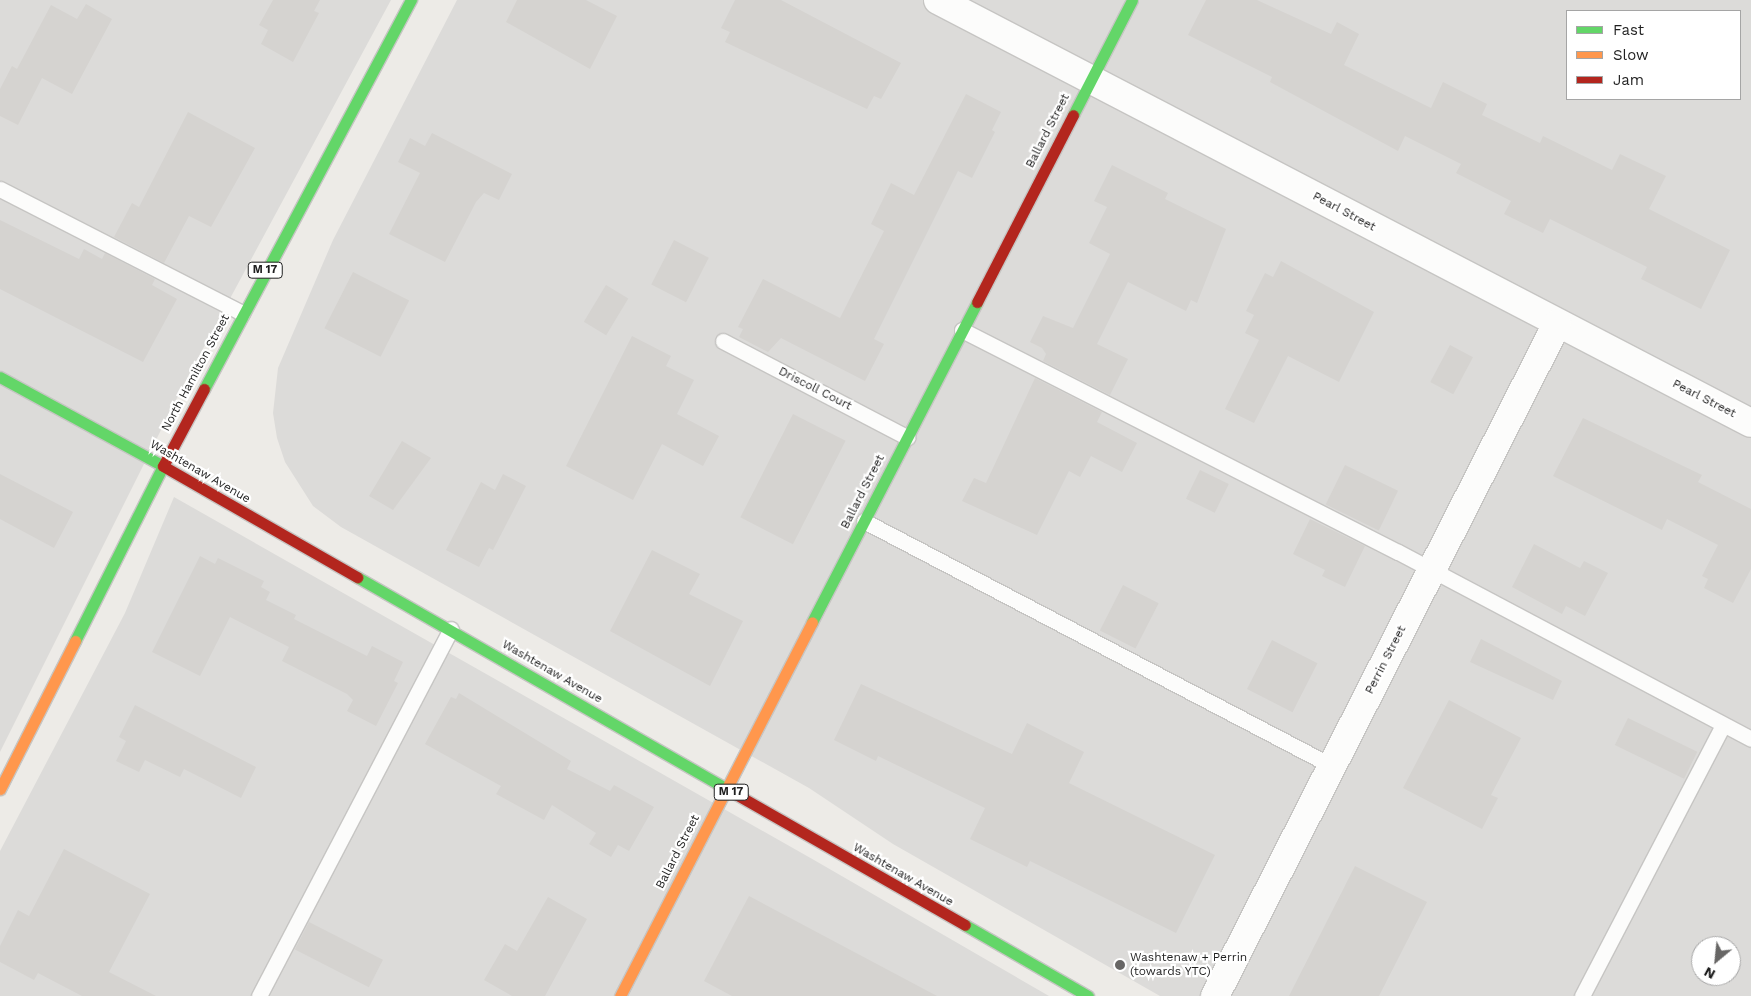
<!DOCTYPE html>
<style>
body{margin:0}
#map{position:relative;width:1751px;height:996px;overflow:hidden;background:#edebe7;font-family:"Work Sans",sans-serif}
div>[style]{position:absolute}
.residential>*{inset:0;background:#dcdbd9}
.building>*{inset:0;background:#d5d3d0;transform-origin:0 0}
.roads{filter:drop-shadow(1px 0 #c6c5c3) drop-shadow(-1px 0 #c6c5c3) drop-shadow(0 1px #c6c5c3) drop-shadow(0 -1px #c6c5c3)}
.lane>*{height:15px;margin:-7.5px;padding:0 7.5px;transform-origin:7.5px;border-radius:7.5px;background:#fcfcfb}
.street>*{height:28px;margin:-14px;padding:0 14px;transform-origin:14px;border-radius:14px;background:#fcfcfb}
.fast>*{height:11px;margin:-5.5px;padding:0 5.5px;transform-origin:5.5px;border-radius:5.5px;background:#63d668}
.slow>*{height:11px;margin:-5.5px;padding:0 5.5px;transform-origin:5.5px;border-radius:5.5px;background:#ff974d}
.jam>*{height:11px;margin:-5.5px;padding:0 5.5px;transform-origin:5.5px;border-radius:5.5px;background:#b3261e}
.dots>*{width:14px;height:14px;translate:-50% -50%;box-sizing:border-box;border:2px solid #fff;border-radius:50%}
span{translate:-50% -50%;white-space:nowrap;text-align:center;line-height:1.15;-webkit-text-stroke:4.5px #fff;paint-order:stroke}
.shield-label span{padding:1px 4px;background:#fff;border:1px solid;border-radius:4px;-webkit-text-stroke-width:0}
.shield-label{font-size:11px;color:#1f1f1f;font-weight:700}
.street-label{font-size:12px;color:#1f1f1f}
.poi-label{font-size:12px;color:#1f1f1f}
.left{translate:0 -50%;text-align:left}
.legend{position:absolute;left:1566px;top:10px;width:175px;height:90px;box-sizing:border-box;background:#fff;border:1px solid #a5a5a5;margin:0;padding:6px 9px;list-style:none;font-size:15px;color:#1f1f1f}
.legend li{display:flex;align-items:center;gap:10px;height:25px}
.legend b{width:25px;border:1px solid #a5a5a5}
.north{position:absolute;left:1691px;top:936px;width:50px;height:50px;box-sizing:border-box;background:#fff;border:1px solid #a5a5a5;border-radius:50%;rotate:208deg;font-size:14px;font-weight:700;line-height:20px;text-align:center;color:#1f1f1f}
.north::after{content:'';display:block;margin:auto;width:18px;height:22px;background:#676665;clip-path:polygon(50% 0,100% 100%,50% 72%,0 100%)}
</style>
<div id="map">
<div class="residential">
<div style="clip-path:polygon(0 0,391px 0,185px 382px,0 752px)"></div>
<div style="clip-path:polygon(evenodd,457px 0,1751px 0,1751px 996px,1160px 996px,893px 844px,809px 788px,341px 527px,313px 506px,285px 462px,277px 438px,273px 413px,278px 368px,333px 240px,457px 0,1567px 11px,1740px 11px,1740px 99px,1567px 99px,1567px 11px,457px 0,1701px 946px,1731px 946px,1731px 976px,1701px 976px,1701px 946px)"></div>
<div style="clip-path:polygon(174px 497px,814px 860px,1049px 996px,0 996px,0 851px,125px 613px)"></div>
</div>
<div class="building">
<div style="clip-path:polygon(273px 0,320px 0,314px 11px,319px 13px,293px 62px,261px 44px,268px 30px,259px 25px)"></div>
<div style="clip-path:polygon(517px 0,586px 0,617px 16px,590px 69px,506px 22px)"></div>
<div style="clip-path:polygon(735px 0,781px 0,901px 63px,881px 99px,874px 96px,867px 109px,725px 42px,730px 32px,721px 28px)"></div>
<div style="clip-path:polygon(1206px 0,1257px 0,1331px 34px,1337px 22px,1359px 34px,1344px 65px,1431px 108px,1443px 82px,1487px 104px,1482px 115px,1540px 143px,1543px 136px,1612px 170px,1620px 154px,1666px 176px,1649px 209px,1730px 250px,1701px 309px,1641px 279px,1647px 267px,1550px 219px,1543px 233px,1504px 214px,1511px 201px,1456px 173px,1461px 164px,1405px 136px,1398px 151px,1270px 82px,1272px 77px,1188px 35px)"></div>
<div style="clip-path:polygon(86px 4px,112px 19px,72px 94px,42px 78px,18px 125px,0 116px,0 89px,12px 66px,17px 69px,51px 5px,77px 19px)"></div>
<div style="clip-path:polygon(966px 94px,1001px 112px,992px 130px,995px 132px,972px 178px,958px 171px,874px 339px,884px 344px,865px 381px,781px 338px,768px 352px,739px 337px,743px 329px,738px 327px,763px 279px,840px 318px,884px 231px,871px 224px,891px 183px,914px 195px)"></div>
<div style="clip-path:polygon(188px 112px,255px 148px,211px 227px,189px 216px,164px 263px,114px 237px,132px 203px,139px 207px)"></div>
<div style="clip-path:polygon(432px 133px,512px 174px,499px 200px,484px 193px,476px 202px,445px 262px,389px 234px,420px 173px,398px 162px,410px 138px,425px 146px)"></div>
<div style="clip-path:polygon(1112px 165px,1168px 193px,1165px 199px,1226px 229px,1197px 303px,1191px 300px,1186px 311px,1128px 282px,1097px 344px,1128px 359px,1110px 395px,1043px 361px,1046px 354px,1042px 348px,1030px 342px,1043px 316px,1073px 328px,1110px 254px,1089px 243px,1107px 207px,1094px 201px)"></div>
<div style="clip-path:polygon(0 220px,79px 259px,84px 249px,102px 259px,105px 253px,155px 279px,152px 285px,177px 299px,143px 362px,0 289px)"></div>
<div style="left:674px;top:240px;width:39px;height:50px;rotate:27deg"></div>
<div style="clip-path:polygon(1281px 261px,1374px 312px,1339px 382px,1288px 356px,1254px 423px,1225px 409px,1259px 340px,1245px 333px,1254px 315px,1246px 311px,1265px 273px,1273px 277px)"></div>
<div style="left:353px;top:272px;width:63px;height:63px;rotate:27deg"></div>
<div style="left:606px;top:285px;width:26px;height:43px;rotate:31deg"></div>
<div style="clip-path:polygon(632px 336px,671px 356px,666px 366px,694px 380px,677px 414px,719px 436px,703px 466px,662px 444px,633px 500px,566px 466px)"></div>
<div style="left:1450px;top:345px;width:26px;height:42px;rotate:28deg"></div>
<div style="clip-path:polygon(1035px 378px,1102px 412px,1097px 422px,1137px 443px,1122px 472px,1091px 456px,1080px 477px,1069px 471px,1037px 535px,962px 501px,974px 478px,986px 483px)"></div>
<div style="left:793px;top:414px;width:59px;height:116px;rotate:27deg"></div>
<div style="clip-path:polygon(1583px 418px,1702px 475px,1698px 482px,1751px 509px,1751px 569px,1733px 603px,1704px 588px,1708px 579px,1702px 576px,1718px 545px,1667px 519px,1662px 530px,1553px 476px)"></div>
<div style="clip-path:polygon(402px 441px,431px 458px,393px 510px,369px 496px)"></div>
<div style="left:1345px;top:465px;width:59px;height:44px;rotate:26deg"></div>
<div style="left:1200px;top:470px;width:32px;height:32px;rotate:26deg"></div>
<div style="clip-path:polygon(0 474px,73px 512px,54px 548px,0 519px)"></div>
<div style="clip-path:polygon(503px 474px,526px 486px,493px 550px,489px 548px,479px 567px,446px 550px,481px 482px,495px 490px)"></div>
<div style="clip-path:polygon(1310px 519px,1365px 546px,1345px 587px,1322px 576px,1325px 570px,1293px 554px)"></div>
<div style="clip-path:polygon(1534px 544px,1580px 568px,1584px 561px,1608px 573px,1585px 616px,1566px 606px,1562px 614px,1512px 587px)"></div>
<div style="clip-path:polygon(652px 550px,700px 574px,689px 594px,743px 621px,710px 686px,610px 631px)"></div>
<div style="clip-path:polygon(200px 556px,215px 564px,218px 558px,264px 581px,261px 587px,270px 592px,266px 600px,296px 615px,294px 619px,367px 656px,372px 646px,403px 662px,394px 681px,398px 683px,376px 726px,347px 711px,353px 700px,347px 694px,282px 661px,289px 647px,230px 617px,200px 676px,152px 652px)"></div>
<div style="left:1123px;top:585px;width:40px;height:51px;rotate:27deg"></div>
<div style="clip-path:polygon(1481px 639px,1562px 681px,1553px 700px,1470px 662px)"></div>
<div style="left:1272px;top:640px;width:51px;height:55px;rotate:27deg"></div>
<div style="clip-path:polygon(861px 684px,1012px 754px,1027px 723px,1084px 752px,1069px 783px,1215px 855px,1176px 933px,1030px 861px,1027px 867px,970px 839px,985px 808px,878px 756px,876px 761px,834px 740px)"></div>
<div style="clip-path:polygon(459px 693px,571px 761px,567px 769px,610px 791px,614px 785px,654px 807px,629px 851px,618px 845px,611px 857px,589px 844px,596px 833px,552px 805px,544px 820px,496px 794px,501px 786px,425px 744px,451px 697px,456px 699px)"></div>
<div style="clip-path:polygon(1449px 700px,1521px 738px,1491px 795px,1498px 798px,1482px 829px,1403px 788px)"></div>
<div style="clip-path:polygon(135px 705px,256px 767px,241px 798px,184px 769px,180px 777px,145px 760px,139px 772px,116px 761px,126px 741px,119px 737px)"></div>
<div style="left:1628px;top:718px;width:77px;height:30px;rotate:26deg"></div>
<div style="clip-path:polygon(64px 849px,150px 894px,109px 972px,156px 996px,82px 996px,38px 973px,34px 980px,0 962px,0 946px,18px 910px,29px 916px)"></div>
<div style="clip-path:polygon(1355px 866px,1427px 902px,1379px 996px,1289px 996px)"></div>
<div style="clip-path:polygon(749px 896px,937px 996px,732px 996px,704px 981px)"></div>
<div style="clip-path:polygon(548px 897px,587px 919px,545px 996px,512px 996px,484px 980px,505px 944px,517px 951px)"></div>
<div style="left:309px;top:922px;width:83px;height:31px;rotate:27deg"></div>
</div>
<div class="roads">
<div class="lane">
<div style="left:0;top:189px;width:272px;rotate:27.1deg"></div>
<div style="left:962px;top:330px;width:489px;rotate:27deg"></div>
<div style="left:1398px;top:552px;width:399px;rotate:27.9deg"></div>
<div style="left:723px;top:341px;width:208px;rotate:27.6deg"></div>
<div style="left:864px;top:521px;width:528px;rotate:27.63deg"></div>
<div style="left:259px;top:996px;width:414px;rotate:-62.4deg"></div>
<div style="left:1582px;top:996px;width:305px;rotate:-62.5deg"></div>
</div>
<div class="street">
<div style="left:938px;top:0;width:916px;rotate:27.49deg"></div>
<div style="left:1215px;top:996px;width:754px;rotate:-63.03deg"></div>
</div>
<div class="fast">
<div style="left:1073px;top:115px;width:129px;rotate:-62.8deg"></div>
<div style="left:0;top:377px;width:186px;rotate:28.6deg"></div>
<div style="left:163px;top:466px;width:196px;rotate:116.7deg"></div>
<div style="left:204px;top:389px;width:441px;rotate:-62deg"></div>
<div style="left:357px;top:577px;width:432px;rotate:29.8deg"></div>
<div style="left:812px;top:622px;width:360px;rotate:-62.7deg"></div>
<div style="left:965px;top:925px;width:142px;rotate:30deg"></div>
</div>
<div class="slow">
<div style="left:0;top:789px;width:166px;rotate:-63.1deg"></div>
<div style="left:620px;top:996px;width:420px;rotate:-62.8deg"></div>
</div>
<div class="jam">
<div style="left:977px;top:302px;width:210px;rotate:-62.8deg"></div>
<div style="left:204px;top:389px;width:87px;rotate:118deg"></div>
<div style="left:163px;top:466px;width:224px;rotate:29.8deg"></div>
<div style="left:732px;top:792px;width:268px;rotate:29.7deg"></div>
</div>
</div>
<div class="dots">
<div style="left:1120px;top:965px;background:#676665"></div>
</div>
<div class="shield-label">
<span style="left:265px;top:270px">M 17</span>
<span style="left:731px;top:792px">M 17</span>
</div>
<div class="street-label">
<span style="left:1048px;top:131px;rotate:-63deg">Ballard Street</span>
<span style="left:1344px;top:212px;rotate:28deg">Pearl Street</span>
<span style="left:196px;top:373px;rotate:-62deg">North Hamilton Street</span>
<span style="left:815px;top:389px;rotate:27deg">Driscoll Court</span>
<span style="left:1704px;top:399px;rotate:27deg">Pearl Street</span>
<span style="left:200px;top:472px;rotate:30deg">Washtenaw Avenue</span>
<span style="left:863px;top:492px;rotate:-63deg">Ballard Street</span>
<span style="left:1386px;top:660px;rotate:-63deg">Perrin Street</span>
<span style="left:552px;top:672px;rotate:30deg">Washtenaw Avenue</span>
<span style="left:678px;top:852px;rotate:-63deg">Ballard Street</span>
<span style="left:903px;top:875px;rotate:30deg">Washtenaw Avenue</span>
</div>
<div class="poi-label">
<span class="left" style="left:1130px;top:965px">Washtenaw + Perrin<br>(towards YTC)</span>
</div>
<ul class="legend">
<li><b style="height:6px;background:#63d668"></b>Fast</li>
<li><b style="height:6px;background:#ff974d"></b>Slow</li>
<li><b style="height:6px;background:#b3261e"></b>Jam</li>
</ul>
<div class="north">N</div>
</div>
